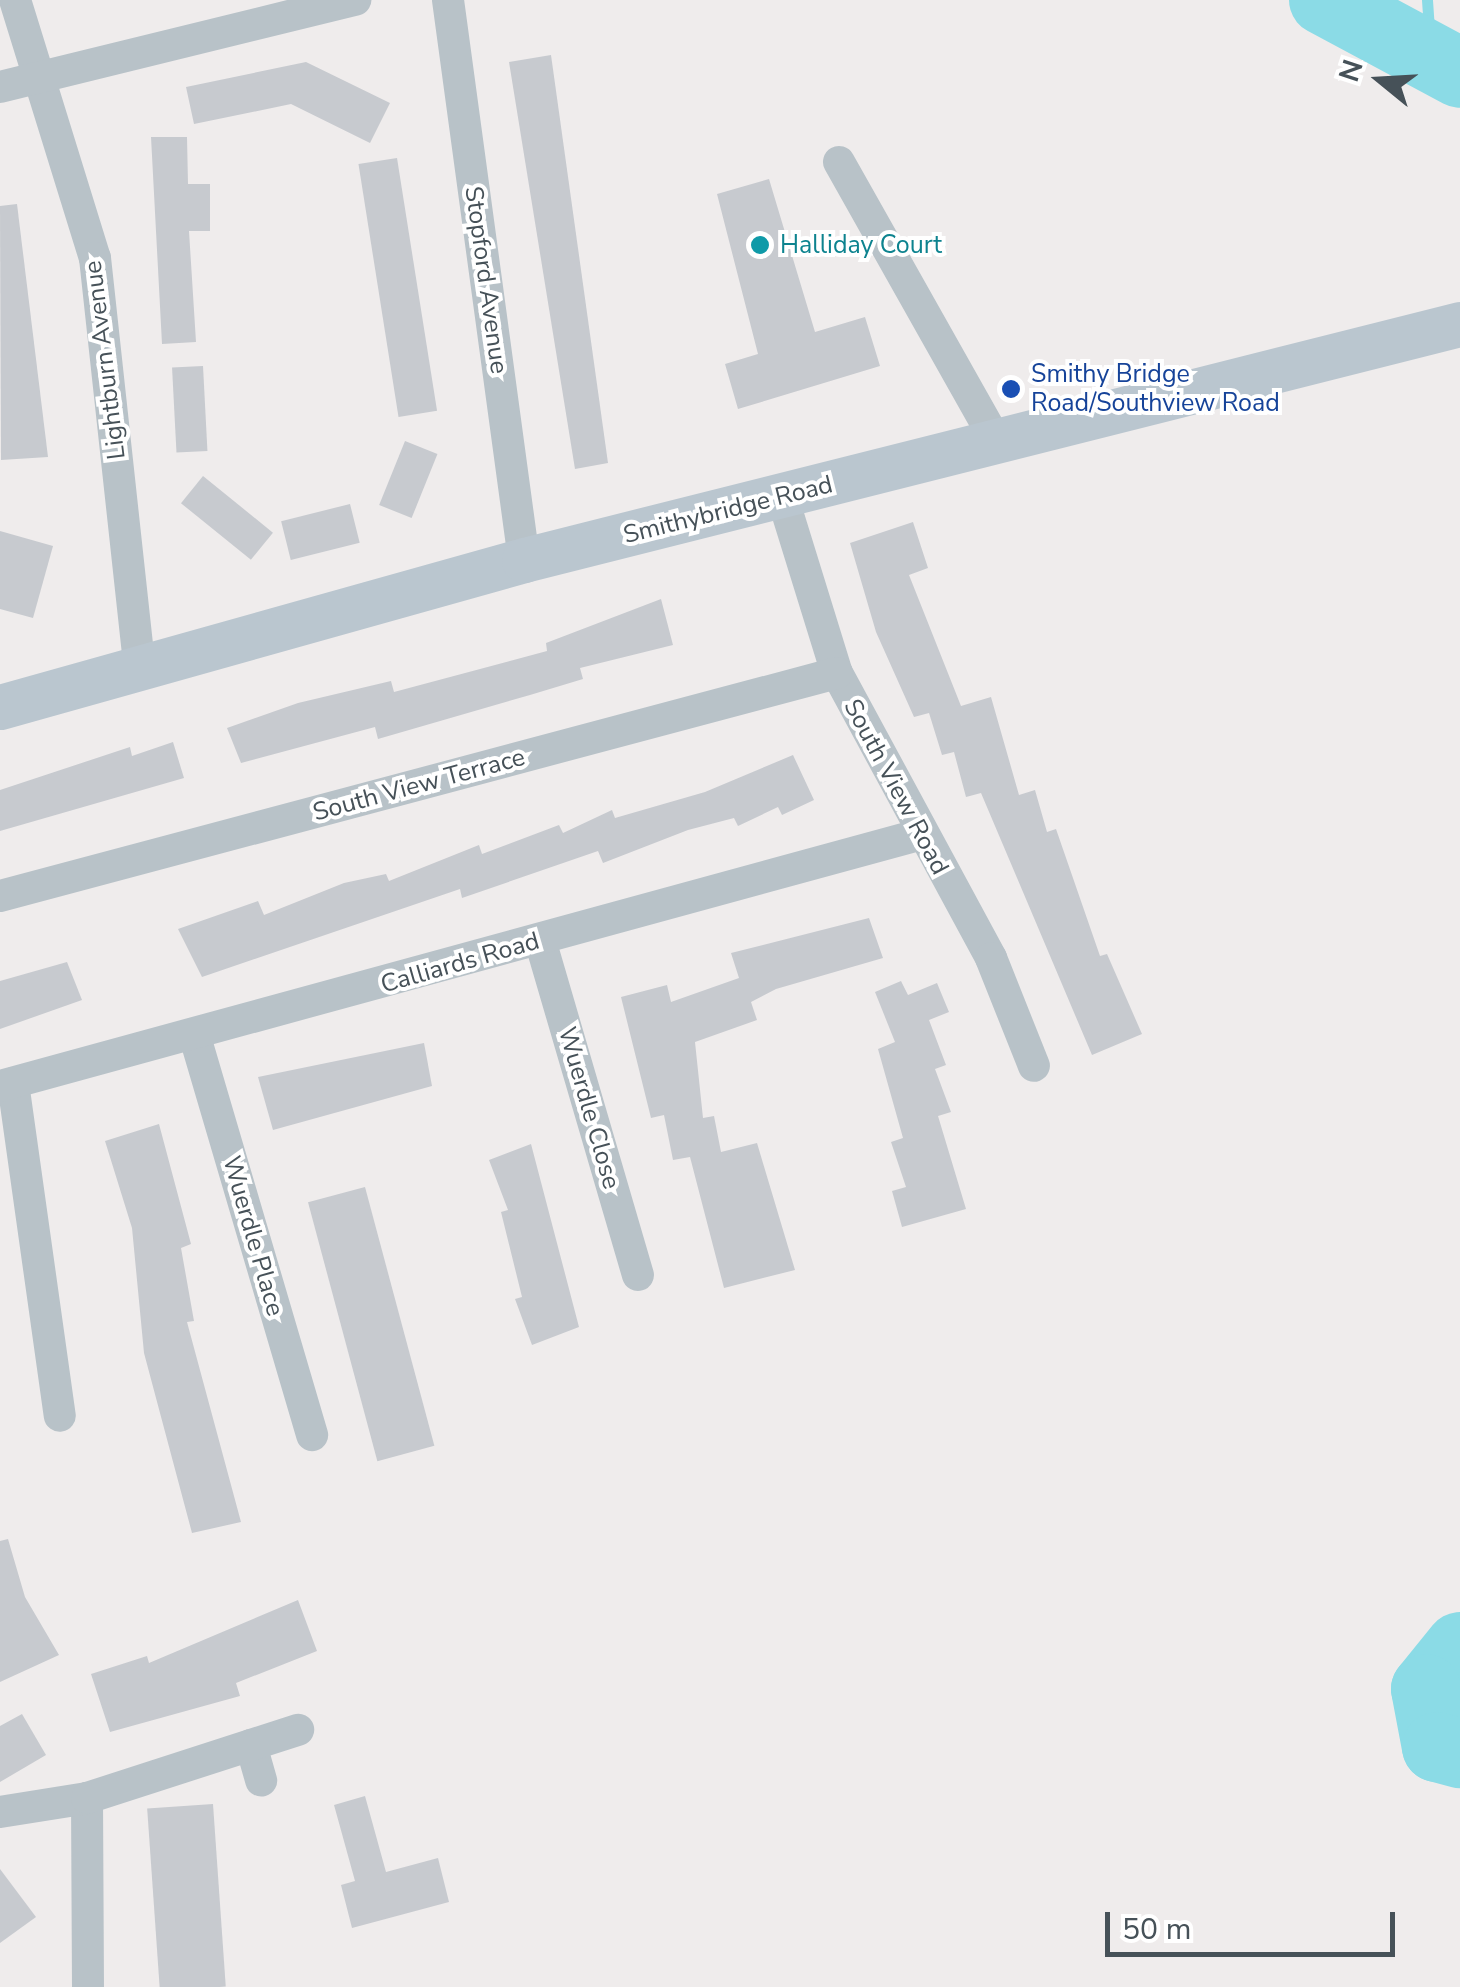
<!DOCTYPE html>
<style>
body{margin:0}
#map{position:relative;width:1460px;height:1987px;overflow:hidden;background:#efecec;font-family:"Nunito Sans",sans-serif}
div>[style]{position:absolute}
.stream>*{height:11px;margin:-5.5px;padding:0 5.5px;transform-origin:5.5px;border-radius:5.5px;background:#8bdbe6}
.river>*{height:70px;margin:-35px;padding:0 35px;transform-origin:35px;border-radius:35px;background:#8bdbe6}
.building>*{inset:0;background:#c7cacf;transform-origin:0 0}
.street>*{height:32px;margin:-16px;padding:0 16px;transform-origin:16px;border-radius:16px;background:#b8c2c8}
.secondary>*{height:45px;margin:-22.5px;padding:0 22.5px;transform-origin:22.5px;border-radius:22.5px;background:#bac6cf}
.dots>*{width:28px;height:28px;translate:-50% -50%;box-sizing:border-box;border:5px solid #fff;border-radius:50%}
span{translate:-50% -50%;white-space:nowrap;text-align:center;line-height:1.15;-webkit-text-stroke:8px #fff;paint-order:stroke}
.culture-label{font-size:25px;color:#0d838f}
.left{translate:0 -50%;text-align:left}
.street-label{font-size:25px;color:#465158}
.transit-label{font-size:25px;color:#164399}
.north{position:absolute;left:1330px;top:30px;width:100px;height:100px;-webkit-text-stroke:8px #fff;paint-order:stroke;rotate:288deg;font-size:28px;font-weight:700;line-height:40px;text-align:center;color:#465158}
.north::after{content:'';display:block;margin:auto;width:35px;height:45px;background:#465158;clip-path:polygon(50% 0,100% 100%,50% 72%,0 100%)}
.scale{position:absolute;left:1105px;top:1912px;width:290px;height:45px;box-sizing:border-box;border:5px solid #465158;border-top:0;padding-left:12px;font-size:30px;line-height:35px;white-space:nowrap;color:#465158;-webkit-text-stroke:8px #fff;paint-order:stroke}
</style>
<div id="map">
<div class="stream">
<div style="left:1427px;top:0;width:58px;rotate:86.1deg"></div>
</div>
<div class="river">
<div style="left:1324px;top:0;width:154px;rotate:28.2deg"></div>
<div style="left:1460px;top:1647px;width:54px;rotate:129deg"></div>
<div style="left:1426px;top:1689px;width:59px;rotate:79.3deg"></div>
<div style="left:1437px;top:1747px;width:24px;rotate:15deg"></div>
</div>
<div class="building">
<div style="clip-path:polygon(551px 55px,608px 463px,575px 469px,509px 62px)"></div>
<div style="clip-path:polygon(306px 62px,390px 103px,370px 143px,291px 104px,194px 124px,186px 87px)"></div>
<div style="clip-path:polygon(151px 137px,187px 137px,188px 184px,210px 184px,210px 231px,189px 231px,196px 342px,162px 344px)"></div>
<div style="left:397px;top:158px;width:256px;height:39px;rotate:81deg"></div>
<div style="clip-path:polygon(769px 179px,815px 332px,865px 317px,880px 366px,738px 409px,725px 364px,758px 354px,717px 194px)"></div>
<div style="clip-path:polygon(17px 204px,48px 457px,1px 460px,0 206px)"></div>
<div style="left:203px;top:366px;width:85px;height:31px;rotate:87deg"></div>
<div style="left:405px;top:441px;width:35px;height:69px;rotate:22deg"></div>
<div style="left:203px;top:476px;width:90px;height:35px;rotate:39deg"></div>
<div style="left:350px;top:504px;width:40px;height:71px;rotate:76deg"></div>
<div style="clip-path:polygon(913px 522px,928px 568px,909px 575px,961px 706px,991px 697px,1019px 795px,1035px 790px,1047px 832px,1056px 829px,1100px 956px,1107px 954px,1142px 1034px,1092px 1055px,981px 793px,966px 797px,954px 752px,942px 755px,929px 713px,914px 717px,876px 632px,850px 543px)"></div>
<div style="clip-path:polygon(0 531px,53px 546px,33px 618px,0 609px)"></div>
<div style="clip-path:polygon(661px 599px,673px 645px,580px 668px,583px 679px,530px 695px,378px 739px,375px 727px,241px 763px,227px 728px,298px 703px,391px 681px,394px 692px,547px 651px,546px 643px)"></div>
<div style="clip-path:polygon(173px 742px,184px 778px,0 831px,0 790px,130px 747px,132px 756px)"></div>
<div style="clip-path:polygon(793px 755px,814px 800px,782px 815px,778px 807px,738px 826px,734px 818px,688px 830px,603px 863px,598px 851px,462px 898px,460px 889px,202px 977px,178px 929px,258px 901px,264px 915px,344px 883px,386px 874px,389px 881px,479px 845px,482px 854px,559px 825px,563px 833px,612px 810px,615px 818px,705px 792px)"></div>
<div style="clip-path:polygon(869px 918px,883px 958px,776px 989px,751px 1002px,757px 1020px,695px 1042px,703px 1118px,714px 1116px,721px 1152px,757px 1143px,795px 1270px,724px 1288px,690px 1157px,673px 1160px,664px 1115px,651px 1118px,621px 997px,667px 985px,671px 1002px,739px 978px,731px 953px)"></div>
<div style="clip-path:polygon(67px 962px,82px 1000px,0 1029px,0 981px)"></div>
<div style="clip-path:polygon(901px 981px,908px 995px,937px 983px,949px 1012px,929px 1020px,946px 1065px,935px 1069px,951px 1112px,938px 1116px,966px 1209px,902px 1227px,892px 1191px,906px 1187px,891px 1142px,903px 1138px,878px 1049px,895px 1042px,875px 992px)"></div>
<div style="clip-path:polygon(424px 1043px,432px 1086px,273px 1130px,258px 1077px)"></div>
<div style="clip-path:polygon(159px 1124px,191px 1244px,181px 1248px,194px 1321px,187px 1322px,241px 1522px,192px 1533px,144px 1353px,132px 1228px,105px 1141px)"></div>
<div style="clip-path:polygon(531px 1144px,579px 1327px,532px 1345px,515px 1299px,522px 1297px,501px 1212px,508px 1210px,489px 1160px)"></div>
<div style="left:365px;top:1187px;width:268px;height:59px;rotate:75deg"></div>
<div style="clip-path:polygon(8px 1539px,25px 1597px,59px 1655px,0 1682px,0 1541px)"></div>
<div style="clip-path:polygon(298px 1600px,317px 1651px,236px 1683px,240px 1696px,110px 1732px,91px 1674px,147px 1656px,149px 1663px)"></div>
<div style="clip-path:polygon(22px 1714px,46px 1755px,0 1782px,0 1726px)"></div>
<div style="clip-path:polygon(365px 1796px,386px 1872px,438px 1858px,449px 1902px,352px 1928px,341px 1885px,355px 1881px,334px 1805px)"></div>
<div style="left:213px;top:1804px;width:183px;height:66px;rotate:86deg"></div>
<div style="clip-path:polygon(0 1869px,36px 1917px,0 1943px)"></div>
</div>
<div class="street">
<div style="left:15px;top:0;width:270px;rotate:72.8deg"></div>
<div style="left:95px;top:258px;width:415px;rotate:83.8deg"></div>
<div style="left:448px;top:0;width:565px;rotate:82.27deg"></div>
<div style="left:0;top:87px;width:366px;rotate:-13.8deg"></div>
<div style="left:839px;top:162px;width:316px;rotate:60.6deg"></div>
<div style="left:783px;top:499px;width:182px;rotate:72.8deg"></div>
<div style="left:837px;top:673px;width:324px;rotate:61.6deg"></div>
<div style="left:991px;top:958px;width:116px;rotate:68.3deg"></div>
<div style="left:0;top:896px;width:866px;rotate:-14.92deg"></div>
<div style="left:540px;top:940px;width:349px;rotate:73.7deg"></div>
<div style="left:195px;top:1037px;width:415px;rotate:73.6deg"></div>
<div style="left:13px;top:1083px;width:336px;rotate:82deg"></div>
<div style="left:0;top:1086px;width:952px;rotate:-15.29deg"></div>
<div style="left:251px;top:1745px;width:37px;rotate:74deg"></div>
<div style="left:87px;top:1798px;width:189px;rotate:89.7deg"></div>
<div style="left:0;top:1812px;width:88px;rotate:-9.1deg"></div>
<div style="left:87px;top:1798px;width:222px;rotate:-17.9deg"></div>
</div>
<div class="secondary">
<div style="left:0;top:707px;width:544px;rotate:-15.67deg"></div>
<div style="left:524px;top:560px;width:965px;rotate:-14.15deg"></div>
</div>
<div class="dots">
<div style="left:760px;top:245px;background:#0f9aa8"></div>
<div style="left:1011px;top:389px;background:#1a4fb4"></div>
</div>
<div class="culture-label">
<span class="left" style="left:780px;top:245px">Halliday Court</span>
</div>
<div class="street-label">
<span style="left:486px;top:280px;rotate:82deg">Stopford Avenue</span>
<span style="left:105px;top:360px;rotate:-97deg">Lightburn Avenue</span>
<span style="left:728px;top:510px;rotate:-14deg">Smithybridge Road</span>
<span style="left:419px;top:785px;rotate:-15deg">South View Terrace</span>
<span style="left:896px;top:787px;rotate:62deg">South View Road</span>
<span style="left:460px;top:963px;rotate:-16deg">Calliards Road</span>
<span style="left:589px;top:1108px;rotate:74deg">Wuerdle Close</span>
<span style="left:253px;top:1236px;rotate:74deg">Wuerdle Place</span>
</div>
<div class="transit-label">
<span class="left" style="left:1031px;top:389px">Smithy Bridge<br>Road/Southview Road</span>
</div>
<div class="north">N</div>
<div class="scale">50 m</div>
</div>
